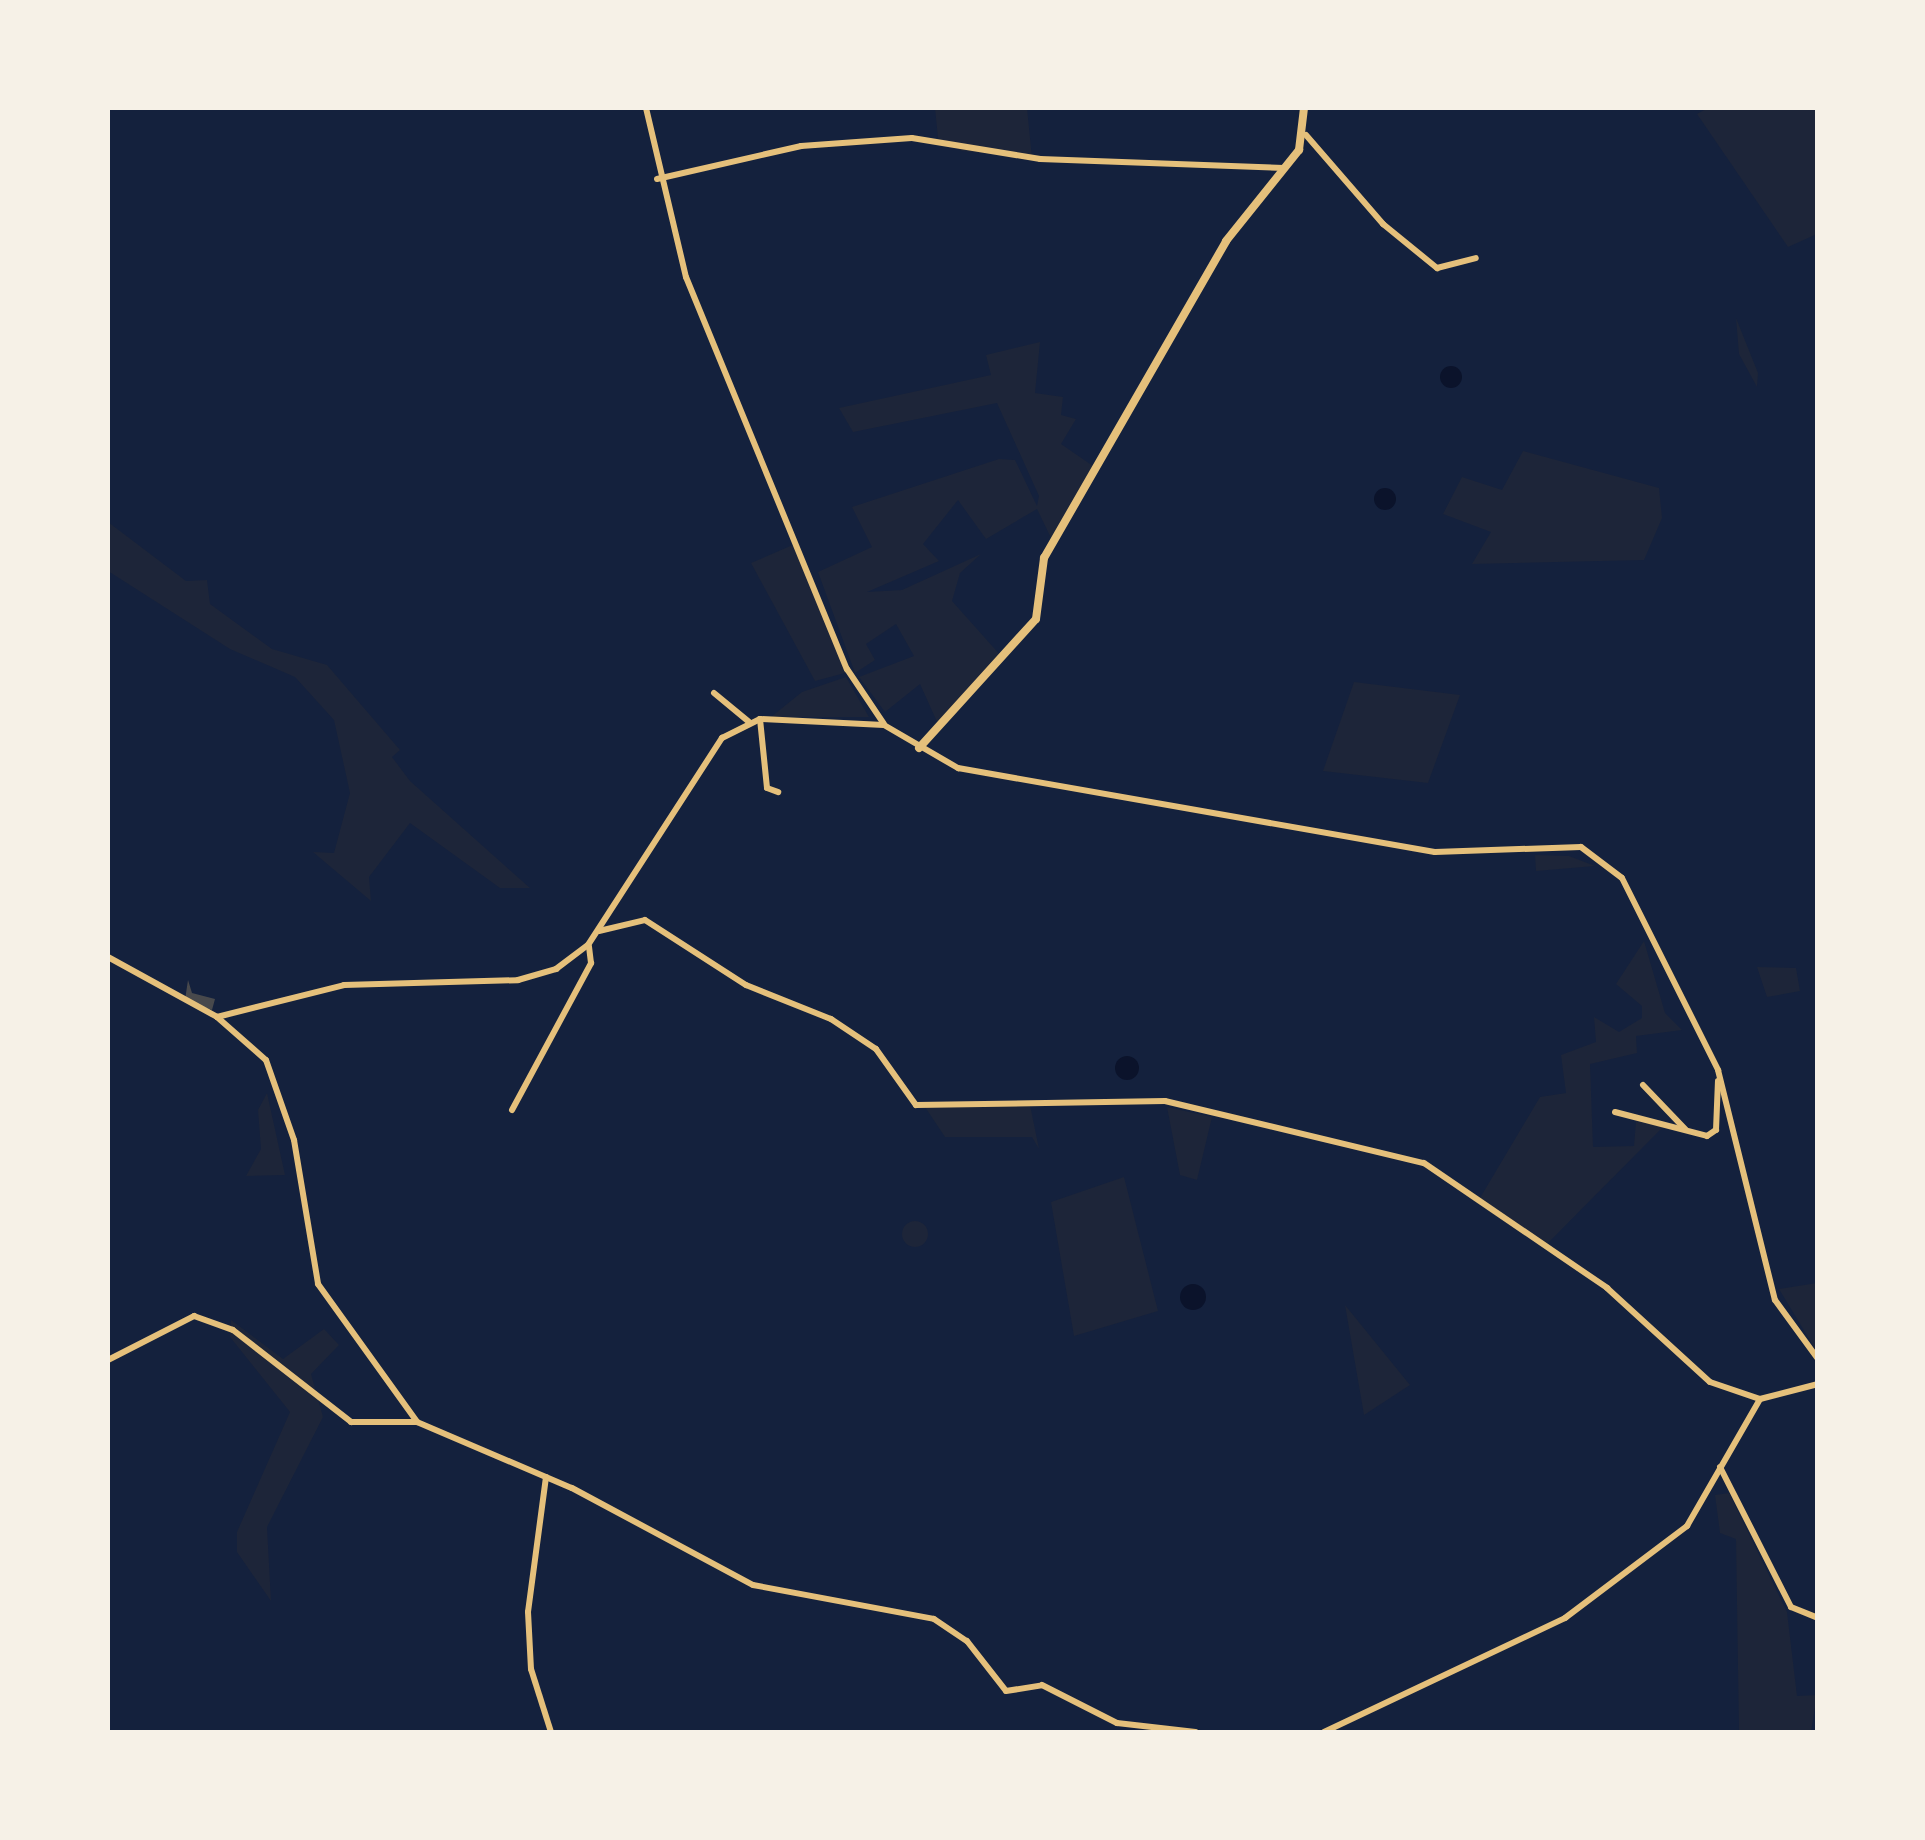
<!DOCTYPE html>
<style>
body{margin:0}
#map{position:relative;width:1925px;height:1840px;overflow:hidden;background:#14213d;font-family:Arial,sans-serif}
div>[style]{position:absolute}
.green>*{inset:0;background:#1d2539}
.round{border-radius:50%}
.water>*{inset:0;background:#0b132b}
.building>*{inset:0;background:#48494c}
.minor>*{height:6px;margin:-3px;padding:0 3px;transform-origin:3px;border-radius:3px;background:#e5c07b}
.tertiary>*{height:8px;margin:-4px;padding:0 4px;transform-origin:4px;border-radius:4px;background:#e5c07b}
span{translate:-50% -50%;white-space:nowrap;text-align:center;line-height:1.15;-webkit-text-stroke:9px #f6f1e7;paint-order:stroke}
.frame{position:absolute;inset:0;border:110px solid #f6f1e7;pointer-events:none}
</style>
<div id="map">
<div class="green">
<div style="clip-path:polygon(935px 108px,1027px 108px,1032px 158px,962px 151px,938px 138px)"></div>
<div style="clip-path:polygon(1708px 108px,1817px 108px,1817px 234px,1788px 247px,1697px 114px)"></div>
<div style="clip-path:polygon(1736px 318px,1758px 373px,1757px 387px,1739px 354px)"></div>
<div style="clip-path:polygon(1040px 342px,1035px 393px,1063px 397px,1061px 415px,1076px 419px,1061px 444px,1093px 466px,1052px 540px,1037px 509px,986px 539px,958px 500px,923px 544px,939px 561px,867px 592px,902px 590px,981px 554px,960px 573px,952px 601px,1002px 657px,938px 724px,920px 684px,885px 712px,859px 677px,914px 656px,896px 624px,866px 644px,875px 660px,855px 673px,818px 572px,872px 547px,852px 507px,999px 459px,1015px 460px,1037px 506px,1039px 496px,997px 403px,853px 432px,839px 408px,991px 375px,986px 355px)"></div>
<div style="clip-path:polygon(1523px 451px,1659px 488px,1662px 518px,1644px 560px,1472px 564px,1491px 532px,1443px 514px,1462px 477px,1502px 490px)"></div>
<div style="clip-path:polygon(108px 522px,186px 581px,207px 580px,210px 604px,272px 649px,327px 665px,400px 750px,392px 757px,410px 781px,530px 888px,500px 888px,410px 823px,369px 877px,371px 901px,313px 852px,334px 853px,350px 793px,334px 720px,295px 677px,230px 649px,108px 571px)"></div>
<div style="clip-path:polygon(795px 544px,838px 647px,845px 673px,815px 681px,751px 563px)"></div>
<div style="clip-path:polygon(846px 677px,869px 717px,771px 717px,802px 692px)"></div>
<div style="clip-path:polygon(1354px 682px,1460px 695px,1428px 783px,1323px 771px)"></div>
<div style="clip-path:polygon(1535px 855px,1569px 856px,1595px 866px,1536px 871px)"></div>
<div style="clip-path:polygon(1644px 941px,1665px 1013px,1682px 1030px,1636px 1036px,1637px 1053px,1590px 1064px,1593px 1147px,1634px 1146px,1636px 1121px,1663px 1127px,1547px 1244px,1480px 1198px,1540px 1097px,1566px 1093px,1561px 1055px,1596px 1042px,1594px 1017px,1619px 1032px,1642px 1018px,1642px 1006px,1616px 984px)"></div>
<div style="clip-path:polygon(1757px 967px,1796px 968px,1800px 991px,1767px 997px)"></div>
<div style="clip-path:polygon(267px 1093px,285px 1175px,246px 1176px,261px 1149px,258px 1110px)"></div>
<div style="clip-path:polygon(1030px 1105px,1039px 1149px,1032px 1137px,945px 1137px,925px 1107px)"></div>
<div style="clip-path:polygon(1167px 1107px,1212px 1117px,1197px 1180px,1180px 1175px)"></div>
<div style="clip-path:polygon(1124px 1177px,1158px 1311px,1074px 1336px,1051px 1202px)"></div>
<div class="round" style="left:902px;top:1221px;width:26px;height:26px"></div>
<div style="clip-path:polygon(1817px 1283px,1817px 1352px,1779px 1289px)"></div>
<div style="clip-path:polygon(1345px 1305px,1410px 1385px,1364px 1415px)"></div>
<div style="clip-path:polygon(231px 1320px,283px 1359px,324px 1329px,339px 1345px,311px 1374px,323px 1417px,267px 1527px,271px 1601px,237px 1552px,237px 1532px,290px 1412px,230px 1337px)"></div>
<div style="clip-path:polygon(1729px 1493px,1787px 1612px,1797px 1696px,1817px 1695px,1811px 1732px,1739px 1732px,1736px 1539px,1720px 1533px,1715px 1495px)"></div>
</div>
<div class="water">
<div class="round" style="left:1440px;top:366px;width:22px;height:22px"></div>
<div class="round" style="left:1374px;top:488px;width:22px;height:22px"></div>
<div class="round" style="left:1115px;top:1056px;width:24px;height:24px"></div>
<div class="round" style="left:1180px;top:1284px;width:26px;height:26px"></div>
</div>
<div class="building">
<div style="clip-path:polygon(188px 980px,192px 993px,215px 999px,212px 1010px,185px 1000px)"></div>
</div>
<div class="minor">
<div style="left:646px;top:108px;width:174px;rotate:76.7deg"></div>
<div style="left:686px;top:277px;width:424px;rotate:67.7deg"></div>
<div style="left:847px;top:669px;width:66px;rotate:56.1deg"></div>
<div style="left:1306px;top:135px;width:118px;rotate:49.1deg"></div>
<div style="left:1383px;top:224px;width:70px;rotate:39.2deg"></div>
<div style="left:1437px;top:268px;width:40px;rotate:-14.4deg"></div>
<div style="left:657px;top:179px;width:148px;rotate:-12.9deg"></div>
<div style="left:801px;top:146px;width:111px;rotate:-4.1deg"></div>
<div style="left:912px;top:138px;width:130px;rotate:9.3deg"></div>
<div style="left:1040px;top:159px;width:244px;rotate:2.1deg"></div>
<div style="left:714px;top:693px;width:45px;rotate:39.6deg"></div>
<div style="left:760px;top:719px;width:69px;rotate:84.2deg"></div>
<div style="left:767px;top:788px;width:12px;rotate:20deg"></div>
<div style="left:599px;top:931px;width:47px;rotate:-13.4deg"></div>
<div style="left:645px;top:920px;width:120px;rotate:32.8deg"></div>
<div style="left:746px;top:985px;width:92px;rotate:21.8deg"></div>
<div style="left:831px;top:1019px;width:54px;rotate:33.7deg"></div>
<div style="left:876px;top:1049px;width:69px;rotate:54.5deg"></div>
<div style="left:916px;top:1105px;width:249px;rotate:-0.9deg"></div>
<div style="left:1165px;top:1101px;width:266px;rotate:13.5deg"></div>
<div style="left:1424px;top:1163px;width:222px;rotate:34.3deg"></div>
<div style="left:1607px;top:1288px;width:139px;rotate:42.4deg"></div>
<div style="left:1710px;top:1382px;width:53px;rotate:18.8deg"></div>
<div style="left:108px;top:957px;width:124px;rotate:28.8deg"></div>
<div style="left:217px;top:1017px;width:65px;rotate:41.3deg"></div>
<div style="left:266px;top:1060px;width:85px;rotate:70.7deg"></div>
<div style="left:294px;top:1140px;width:146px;rotate:80.5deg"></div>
<div style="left:318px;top:1284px;width:170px;rotate:54.3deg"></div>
<div style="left:417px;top:1422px;width:168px;rotate:23.1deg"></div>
<div style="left:572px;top:1488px;width:205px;rotate:28.2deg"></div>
<div style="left:753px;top:1585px;width:184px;rotate:10.6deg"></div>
<div style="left:934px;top:1619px;width:40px;rotate:34deg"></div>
<div style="left:967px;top:1641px;width:63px;rotate:52deg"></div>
<div style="left:1006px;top:1691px;width:36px;rotate:-9deg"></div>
<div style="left:1042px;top:1685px;width:84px;rotate:26.9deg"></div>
<div style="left:1117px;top:1723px;width:79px;rotate:6.6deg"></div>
<div style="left:217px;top:1017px;width:131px;rotate:-14.1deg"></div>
<div style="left:344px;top:985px;width:174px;rotate:-1.6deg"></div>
<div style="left:518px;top:980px;width:40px;rotate:-16deg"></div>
<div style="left:556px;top:969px;width:40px;rotate:-37deg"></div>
<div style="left:588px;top:945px;width:247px;rotate:-57.1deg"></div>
<div style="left:722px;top:738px;width:42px;rotate:-26.6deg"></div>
<div style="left:760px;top:719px;width:124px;rotate:2.8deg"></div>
<div style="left:884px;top:725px;width:86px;rotate:30.2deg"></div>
<div style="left:958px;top:768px;width:484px;rotate:10deg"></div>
<div style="left:1435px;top:852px;width:146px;rotate:-2deg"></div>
<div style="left:1581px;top:847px;width:51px;rotate:37.1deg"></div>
<div style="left:1622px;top:878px;width:215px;rotate:63.4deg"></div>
<div style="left:1718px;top:1070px;width:237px;rotate:76.1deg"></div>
<div style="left:1775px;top:1300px;width:73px;rotate:53.9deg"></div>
<div style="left:1643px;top:1085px;width:61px;rotate:46.3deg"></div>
<div style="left:512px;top:1110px;width:167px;rotate:-61.7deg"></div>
<div style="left:591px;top:963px;width:17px;rotate:-97deg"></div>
<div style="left:1615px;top:1112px;width:95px;rotate:14.6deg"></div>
<div style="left:1707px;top:1136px;width:11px;rotate:-34deg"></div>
<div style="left:1716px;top:1130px;width:49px;rotate:-87.7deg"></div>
<div style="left:108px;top:1360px;width:97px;rotate:-27.1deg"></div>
<div style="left:194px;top:1316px;width:41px;rotate:19.7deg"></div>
<div style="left:233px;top:1330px;width:150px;rotate:37.9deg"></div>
<div style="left:351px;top:1422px;width:66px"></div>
<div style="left:1720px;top:1467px;width:157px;rotate:63.1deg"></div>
<div style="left:1791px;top:1607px;width:29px;rotate:22deg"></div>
<div style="left:546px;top:1477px;width:136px;rotate:97.6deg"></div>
<div style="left:528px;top:1612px;width:57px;rotate:87deg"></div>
<div style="left:531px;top:1669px;width:66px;rotate:72.4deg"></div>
<div style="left:1324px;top:1732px;width:267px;rotate:-25.3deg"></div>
<div style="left:1565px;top:1618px;width:153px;rotate:-37deg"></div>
<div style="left:1687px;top:1526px;width:146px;rotate:-60.1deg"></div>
<div style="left:1760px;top:1399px;width:60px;rotate:-14.5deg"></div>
</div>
<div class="tertiary">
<div style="left:919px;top:748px;width:174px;rotate:-47.8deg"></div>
<div style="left:1036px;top:619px;width:62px;rotate:-82.5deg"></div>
<div style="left:1044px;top:558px;width:366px;rotate:-60.1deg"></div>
<div style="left:1226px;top:241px;width:117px;rotate:-51.3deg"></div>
<div style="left:1299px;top:150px;width:42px;rotate:-83.2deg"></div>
</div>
<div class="frame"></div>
</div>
